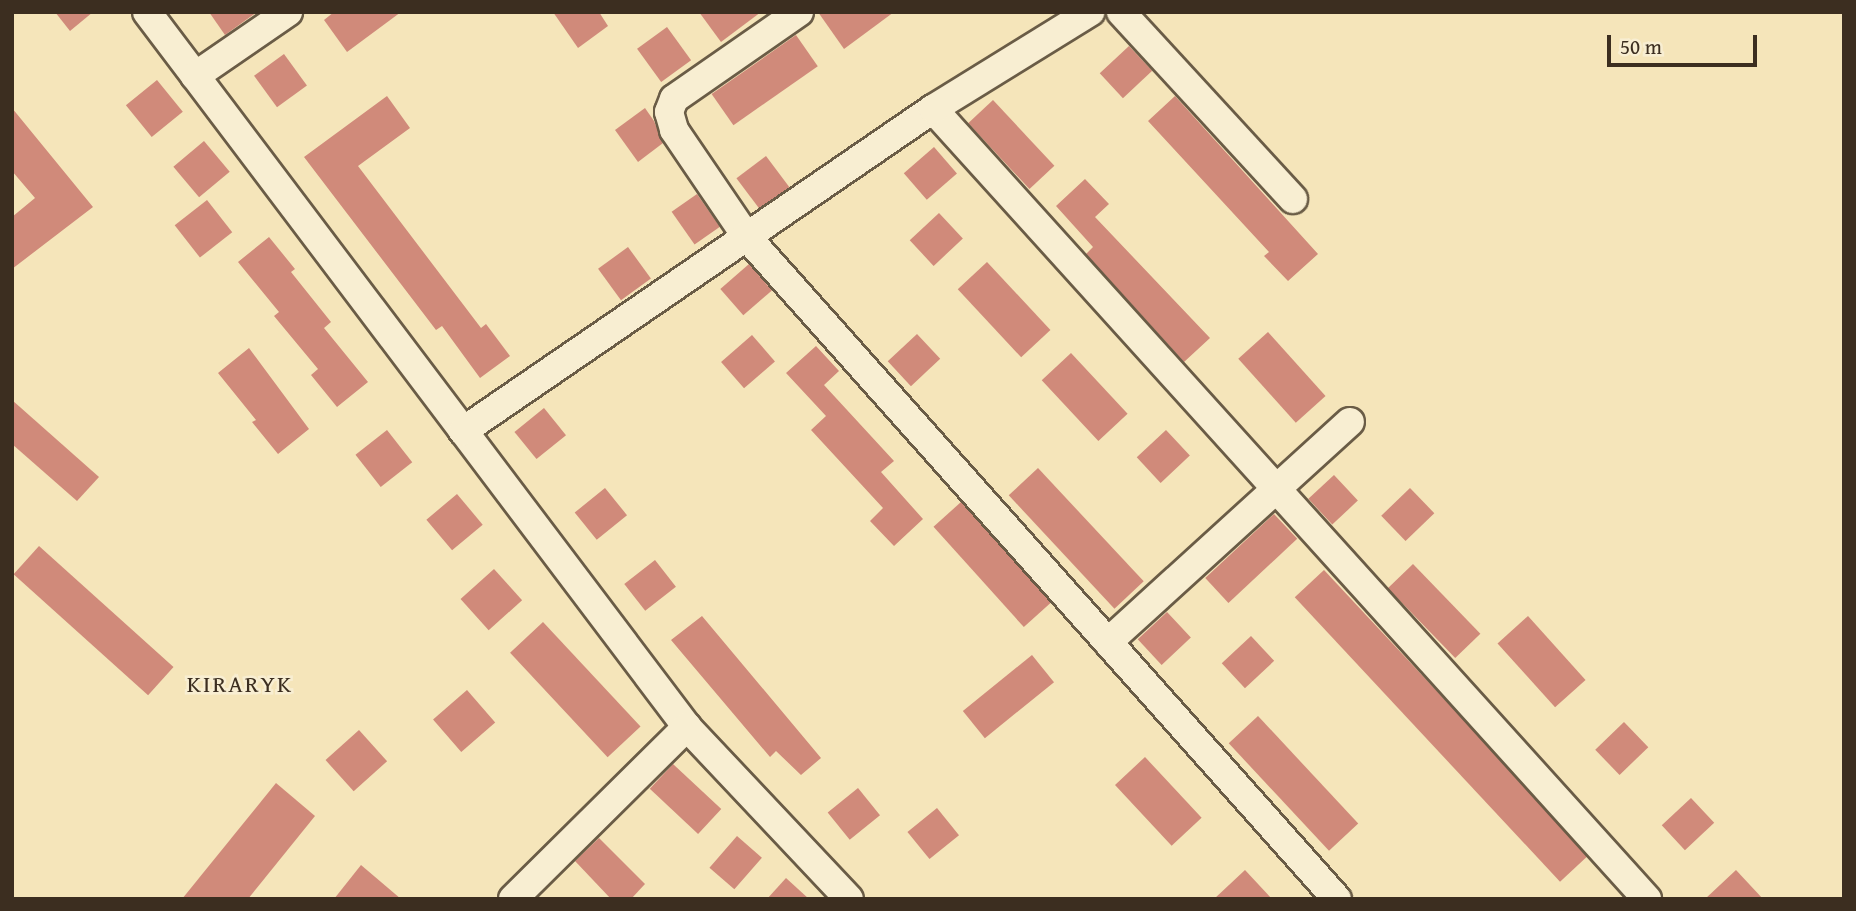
<!DOCTYPE html>
<style>
body{margin:0}
#map{position:relative;width:1856px;height:911px;overflow:hidden;background:#f5e5ba;font-family:"Gentium Book Plus",serif}
div>[style]{position:absolute}
.building>*{inset:0;background:#d08a7a;transform-origin:0 0}
.roads{filter:drop-shadow(2px 0 #6a5c46) drop-shadow(-2px 0 #6a5c46) drop-shadow(0 2px #6a5c46) drop-shadow(0 -2px #6a5c46)}
.minor>*{height:28px;margin:-14px;padding:0 14px;transform-origin:14px;border-radius:14px;background:#f8eed2}
span{translate:-50% -50%;white-space:nowrap;text-align:center;line-height:1.15;-webkit-text-stroke:5px #f8eed2;paint-order:stroke}
.quarter-label{font-size:24px;color:#3c2e20;letter-spacing:2px}
.frame{position:absolute;inset:0;border:14px solid #3c2e20;pointer-events:none}
.scale{position:absolute;left:1607px;top:35px;width:150px;height:32px;box-sizing:border-box;border:4px solid #3c2e20;border-top:0;padding-left:9px;font-size:21px;line-height:24px;white-space:nowrap;color:#3c2e20;-webkit-text-stroke:5px #f8eed2;paint-order:stroke}
</style>
<div id="map">
<div class="building">
<div style="clip-path:polygon(55px 12px,93px 12px,70px 31px)"></div>
<div style="clip-path:polygon(209px 12px,257px 12px,225px 35px)"></div>
<div style="clip-path:polygon(334px 12px,401px 12px,347px 52px,324px 20px)"></div>
<div style="clip-path:polygon(553px 12px,599px 12px,608px 26px,578px 48px)"></div>
<div style="clip-path:polygon(699px 12px,761px 12px,721px 42px)"></div>
<div style="clip-path:polygon(818px 12px,894px 12px,844px 49px)"></div>
<div style="left:667px;top:27px;width:41px;height:37px;rotate:54deg"></div>
<div style="left:796px;top:35px;width:38px;height:103px;rotate:55deg"></div>
<div style="left:1129px;top:46px;width:34px;height:40px;rotate:47deg"></div>
<div style="left:284px;top:54px;width:39px;height:37px;rotate:54deg"></div>
<div style="left:157px;top:80px;width:41px;height:40px;rotate:51deg"></div>
<div style="clip-path:polygon(387px 96px,410px 128px,358px 166px,481px 328px,486px 324px,510px 356px,480px 378px,442px 326px,436px 330px,304px 157px)"></div>
<div style="clip-path:polygon(1175px 96px,1318px 254px,1288px 281px,1264px 256px,1269px 252px,1148px 121px)"></div>
<div style="left:993px;top:100px;width:90px;height:34px;rotate:47deg"></div>
<div style="clip-path:polygon(12px 108px,93px 207px,12px 269px,12px 217px,35px 198px,12px 171px)"></div>
<div style="clip-path:polygon(645px 108px,654px 121px,663px 143px,638px 162px,615px 130px)"></div>
<div style="left:204px;top:141px;width:40px;height:40px;rotate:50deg"></div>
<div style="left:934px;top:147px;width:35px;height:40px;rotate:49deg"></div>
<div style="left:766px;top:156px;width:39px;height:37px;rotate:53deg"></div>
<div style="clip-path:polygon(1085px 179px,1109px 204px,1095px 217px,1210px 338px,1184px 362px,1086px 254px,1093px 247px,1056px 206px)"></div>
<div style="left:697px;top:194px;width:40px;height:31px;rotate:55deg"></div>
<div style="left:207px;top:200px;width:41px;height:41px;rotate:52deg"></div>
<div style="left:939px;top:213px;width:35px;height:40px;rotate:47deg"></div>
<div style="clip-path:polygon(269px 237px,295px 269px,291px 272px,331px 322px,324px 328px,368px 382px,337px 407px,311px 375px,318px 369px,274px 316px,279px 312px,238px 262px)"></div>
<div style="left:628px;top:247px;width:39px;height:37px;rotate:54deg"></div>
<div style="left:987px;top:262px;width:93px;height:40px;rotate:47deg"></div>
<div style="left:749px;top:264px;width:35px;height:38px;rotate:49deg"></div>
<div style="left:1268px;top:332px;width:86px;height:40px;rotate:48deg"></div>
<div style="left:917px;top:334px;width:34px;height:40px;rotate:47deg"></div>
<div style="left:752px;top:335px;width:35px;height:41px;rotate:49deg"></div>
<div style="clip-path:polygon(816px 346px,839px 371px,824px 385px,894px 461px,881px 472px,923px 519px,894px 546px,870px 521px,883px 508px,811px 430px,826px 416px,786px 373px)"></div>
<div style="clip-path:polygon(249px 348px,309px 429px,278px 454px,252px 422px,256px 420px,218px 373px)"></div>
<div style="left:1071px;top:353px;width:83px;height:40px;rotate:47deg"></div>
<div style="clip-path:polygon(12px 400px,99px 477px,77px 501px,12px 444px)"></div>
<div style="left:544px;top:408px;width:35px;height:38px;rotate:51deg"></div>
<div style="left:387px;top:430px;width:41px;height:40px;rotate:52deg"></div>
<div style="left:1166px;top:430px;width:35px;height:40px;rotate:47deg"></div>
<div style="left:1038px;top:468px;width:155px;height:40px;rotate:47deg"></div>
<div style="left:1334px;top:475px;width:35px;height:35px;rotate:47deg"></div>
<div style="left:605px;top:488px;width:35px;height:39px;rotate:51deg"></div>
<div style="left:1410px;top:488px;width:35px;height:40px;rotate:46deg"></div>
<div style="left:457px;top:494px;width:40px;height:40px;rotate:50deg"></div>
<div style="left:961px;top:502px;width:135px;height:37px;rotate:48deg"></div>
<div style="left:1274px;top:514px;width:34px;height:94px;rotate:47deg"></div>
<div style="left:39px;top:546px;width:181px;height:38px;rotate:42deg"></div>
<div style="left:655px;top:560px;width:34px;height:39px;rotate:52deg"></div>
<div style="left:1413px;top:564px;width:97px;height:35px;rotate:46deg"></div>
<div style="left:494px;top:569px;width:42px;height:45px;rotate:48deg"></div>
<div style="left:1324px;top:570px;width:389px;height:40px;rotate:47deg"></div>
<div style="left:1167px;top:612px;width:35px;height:40px;rotate:47deg"></div>
<div style="clip-path:polygon(702px 616px,821px 758px,801px 775px,776px 751px,770px 757px,671px 640px)"></div>
<div style="left:1528px;top:616px;width:86px;height:41px;rotate:48deg"></div>
<div style="left:543px;top:622px;width:143px;height:45px;rotate:47deg"></div>
<div style="left:1251px;top:636px;width:34px;height:40px;rotate:47deg"></div>
<div style="left:1032px;top:655px;width:35px;height:89px;rotate:51deg"></div>
<div style="left:467px;top:690px;width:43px;height:45px;rotate:49deg"></div>
<div style="left:1258px;top:716px;width:147px;height:40px;rotate:47deg"></div>
<div style="left:1624px;top:722px;width:35px;height:40px;rotate:46deg"></div>
<div style="left:359px;top:730px;width:42px;height:45px;rotate:48deg"></div>
<div style="left:1145px;top:757px;width:83px;height:41px;rotate:47deg"></div>
<div style="left:673px;top:764px;width:66px;height:34px;rotate:43deg"></div>
<div style="clip-path:polygon(276px 783px,315px 816px,248px 899px,182px 899px)"></div>
<div style="left:858px;top:788px;width:35px;height:39px;rotate:51deg"></div>
<div style="left:1691px;top:798px;width:34px;height:40px;rotate:47deg"></div>
<div style="left:937px;top:808px;width:35px;height:38px;rotate:51deg"></div>
<div style="left:737px;top:836px;width:33px;height:42px;rotate:41deg"></div>
<div style="clip-path:polygon(599px 838px,645px 884px,631px 899px,611px 899px,575px 861px)"></div>
<div style="clip-path:polygon(361px 865px,401px 899px,334px 899px)"></div>
<div style="clip-path:polygon(1245px 870px,1272px 899px,1214px 899px)"></div>
<div style="clip-path:polygon(1736px 870px,1763px 899px,1705px 899px)"></div>
<div style="clip-path:polygon(786px 878px,809px 899px,767px 899px)"></div>
</div>
<div class="roads">
<div class="minor">
<div style="left:147px;top:12px;width:896px;rotate:52.94deg"></div>
<div style="left:687px;top:727px;width:236px;rotate:46.7deg"></div>
<div style="left:799px;top:12px;width:152px;rotate:145.2deg"></div>
<div style="left:674px;top:99px;width:14px;rotate:111deg"></div>
<div style="left:669px;top:112px;width:19px;rotate:74deg"></div>
<div style="left:674px;top:130px;width:128px;rotate:55.8deg"></div>
<div style="left:746px;top:236px;width:888px;rotate:48.29deg"></div>
<div style="left:1121px;top:12px;width:254px;rotate:47.4deg"></div>
<div style="left:195px;top:76px;width:113px;rotate:-34.5deg"></div>
<div style="left:933px;top:109px;width:1065px;rotate:47.89deg"></div>
<div style="left:463px;top:431px;width:570px;rotate:-34.42deg"></div>
<div style="left:933px;top:109px;width:185px;rotate:-31.7deg"></div>
<div style="left:1108px;top:642px;width:327px;rotate:-42.3deg"></div>
<div style="left:513px;top:899px;width:245px;rotate:-44.7deg"></div>
</div>
</div>
<div class="quarter-label">
<span style="left:240px;top:684px">KIRARYK</span>
</div>
<div class="frame"></div>
<div class="scale">50 m</div>
</div>
